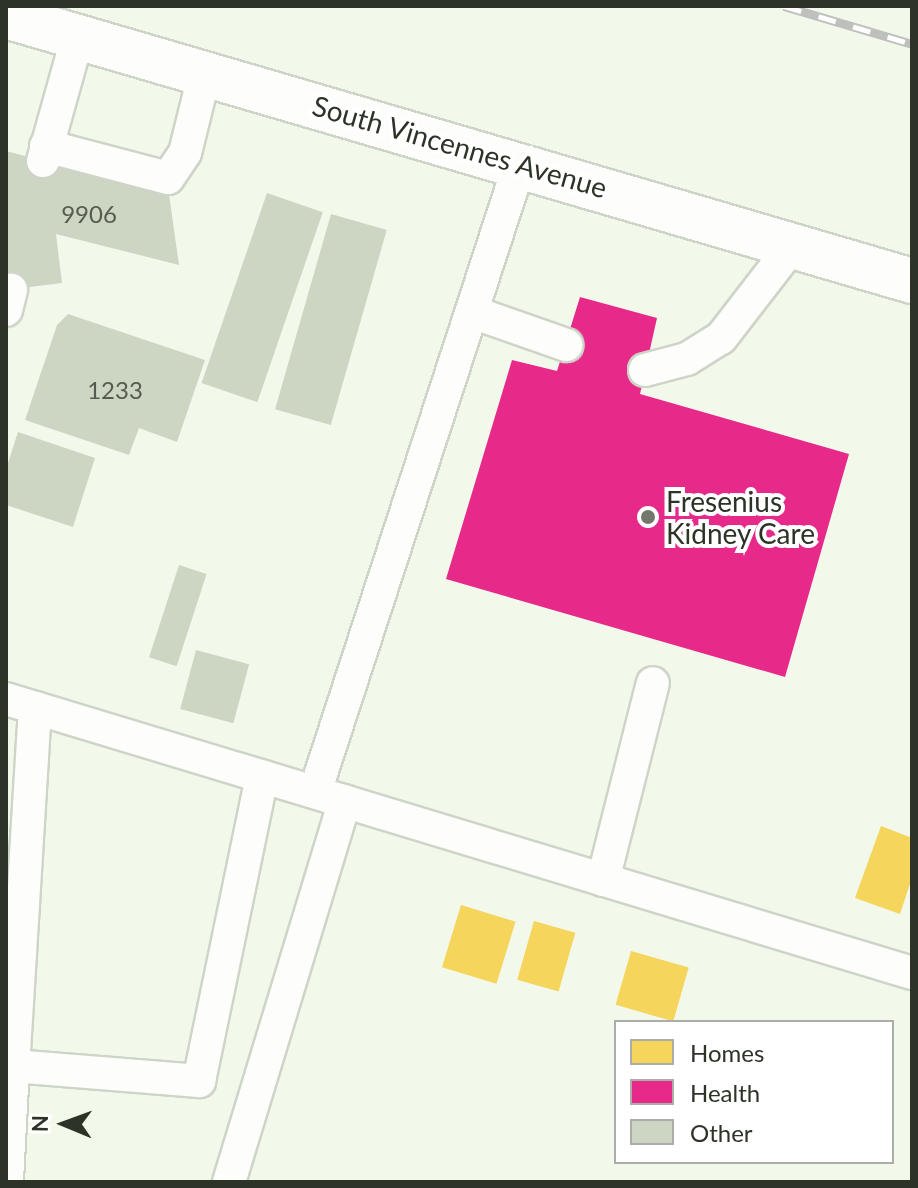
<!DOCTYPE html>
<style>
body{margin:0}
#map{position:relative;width:918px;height:1188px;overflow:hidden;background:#f2f9eb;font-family:Lato,sans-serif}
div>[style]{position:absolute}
.homes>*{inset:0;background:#f6d55c;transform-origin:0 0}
.health>*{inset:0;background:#e7298a}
.building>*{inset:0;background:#cdd6c3;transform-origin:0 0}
.roads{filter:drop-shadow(2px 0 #ced4c8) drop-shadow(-2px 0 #ced4c8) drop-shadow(0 2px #ced4c8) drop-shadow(0 -2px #ced4c8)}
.lane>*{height:32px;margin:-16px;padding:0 16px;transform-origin:16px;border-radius:16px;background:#fdfefc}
.secondary>*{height:44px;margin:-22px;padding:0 22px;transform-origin:22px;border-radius:22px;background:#fdfefc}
.rail>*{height:9px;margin-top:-4.5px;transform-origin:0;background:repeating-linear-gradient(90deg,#fff 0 18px,#bec0bd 0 36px);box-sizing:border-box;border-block:2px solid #bec0bd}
.dots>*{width:22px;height:22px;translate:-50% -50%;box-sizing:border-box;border:4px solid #fff;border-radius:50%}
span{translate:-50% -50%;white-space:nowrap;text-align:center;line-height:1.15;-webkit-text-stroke:8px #fff;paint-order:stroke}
.number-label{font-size:24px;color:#555c4e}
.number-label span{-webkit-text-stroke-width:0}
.street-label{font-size:28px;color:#2d3327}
.poi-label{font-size:28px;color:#2d3327}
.left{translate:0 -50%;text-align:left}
.frame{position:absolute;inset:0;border:8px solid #2d3327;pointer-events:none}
.legend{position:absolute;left:614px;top:1020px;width:280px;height:144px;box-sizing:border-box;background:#fff;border:2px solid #abada9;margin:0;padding:10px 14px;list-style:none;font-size:24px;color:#2d3327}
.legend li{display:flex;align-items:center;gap:16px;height:40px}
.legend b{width:40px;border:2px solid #abada9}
.north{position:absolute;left:24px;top:1084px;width:80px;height:80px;-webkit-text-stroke:6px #fff;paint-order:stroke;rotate:271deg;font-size:22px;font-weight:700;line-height:32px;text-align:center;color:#2d3327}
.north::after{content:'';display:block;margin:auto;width:28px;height:36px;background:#2d3327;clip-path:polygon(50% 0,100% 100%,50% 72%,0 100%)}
</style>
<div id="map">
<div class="homes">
<div style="clip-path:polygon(881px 826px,912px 838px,912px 878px,900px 914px,855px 898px)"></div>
<div style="left:461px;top:905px;width:57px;height:65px;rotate:17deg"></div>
<div style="left:534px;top:921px;width:43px;height:61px;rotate:16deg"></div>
<div style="left:631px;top:951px;width:60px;height:56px;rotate:16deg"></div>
</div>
<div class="health">
<div style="clip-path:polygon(580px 297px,657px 318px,640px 394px,849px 454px,785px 677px,446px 579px,512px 360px,557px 371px)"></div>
</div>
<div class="building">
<div style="clip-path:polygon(6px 151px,169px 194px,179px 265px,56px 234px,62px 283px,6px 290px)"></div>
<div style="left:267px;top:193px;width:59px;height:201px;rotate:19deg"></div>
<div style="left:331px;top:214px;width:58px;height:203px;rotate:16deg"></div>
<div style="clip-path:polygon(68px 314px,205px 360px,177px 442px,139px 428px,129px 455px,25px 420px,57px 325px)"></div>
<div style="clip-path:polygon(18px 432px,95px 458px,73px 527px,6px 505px,6px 469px)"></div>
<div style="left:179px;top:565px;width:29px;height:97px;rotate:18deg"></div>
<div style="left:196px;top:650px;width:55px;height:61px;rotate:15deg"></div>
</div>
<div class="roads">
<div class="lane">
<div style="left:46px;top:146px;width:126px;rotate:14.7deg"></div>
<div style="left:168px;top:178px;width:30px;rotate:-56deg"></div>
<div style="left:185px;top:153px;width:83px;rotate:-76.1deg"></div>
<div style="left:43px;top:161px;width:130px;rotate:-74.4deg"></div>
<div style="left:6px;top:310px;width:21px;rotate:-76deg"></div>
<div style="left:472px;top:312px;width:100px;rotate:19.3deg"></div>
<div style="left:645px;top:370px;width:43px;rotate:-14.7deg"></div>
<div style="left:687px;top:359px;width:40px;rotate:-32deg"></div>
<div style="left:721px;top:338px;width:118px;rotate:-52.3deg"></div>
<div style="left:6px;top:699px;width:947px;rotate:16.83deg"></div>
<div style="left:35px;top:708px;width:359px;rotate:93.5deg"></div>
<div style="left:13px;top:1066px;width:187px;rotate:4.6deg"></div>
<div style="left:199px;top:1081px;width:311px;rotate:-78.3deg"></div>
<div style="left:315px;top:792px;width:662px;rotate:-71.95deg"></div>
<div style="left:603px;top:880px;width:203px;rotate:-75.8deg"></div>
<div style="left:6px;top:1066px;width:7px"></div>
<div style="left:13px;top:1066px;width:116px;rotate:93deg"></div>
<div style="left:229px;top:1182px;width:398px;rotate:-73.1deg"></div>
</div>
<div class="secondary">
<div style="left:6px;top:16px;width:944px;rotate:16.3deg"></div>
</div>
</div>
<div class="rail">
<div style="left:784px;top:6px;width:134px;rotate:16.5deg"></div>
</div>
<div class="dots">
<div style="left:648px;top:517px;background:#72786c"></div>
</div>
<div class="number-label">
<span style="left:89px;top:214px">9906</span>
<span style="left:115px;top:390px">1233</span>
</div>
<div class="street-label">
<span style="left:460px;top:146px;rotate:16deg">South Vincennes Avenue</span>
</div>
<div class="poi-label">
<span class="left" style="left:666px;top:517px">Fresenius<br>Kidney Care</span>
</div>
<div class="frame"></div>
<ul class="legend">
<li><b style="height:22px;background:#f6d55c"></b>Homes</li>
<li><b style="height:22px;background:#e7298a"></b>Health</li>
<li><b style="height:22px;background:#cdd6c3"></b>Other</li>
</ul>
<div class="north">N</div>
</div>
